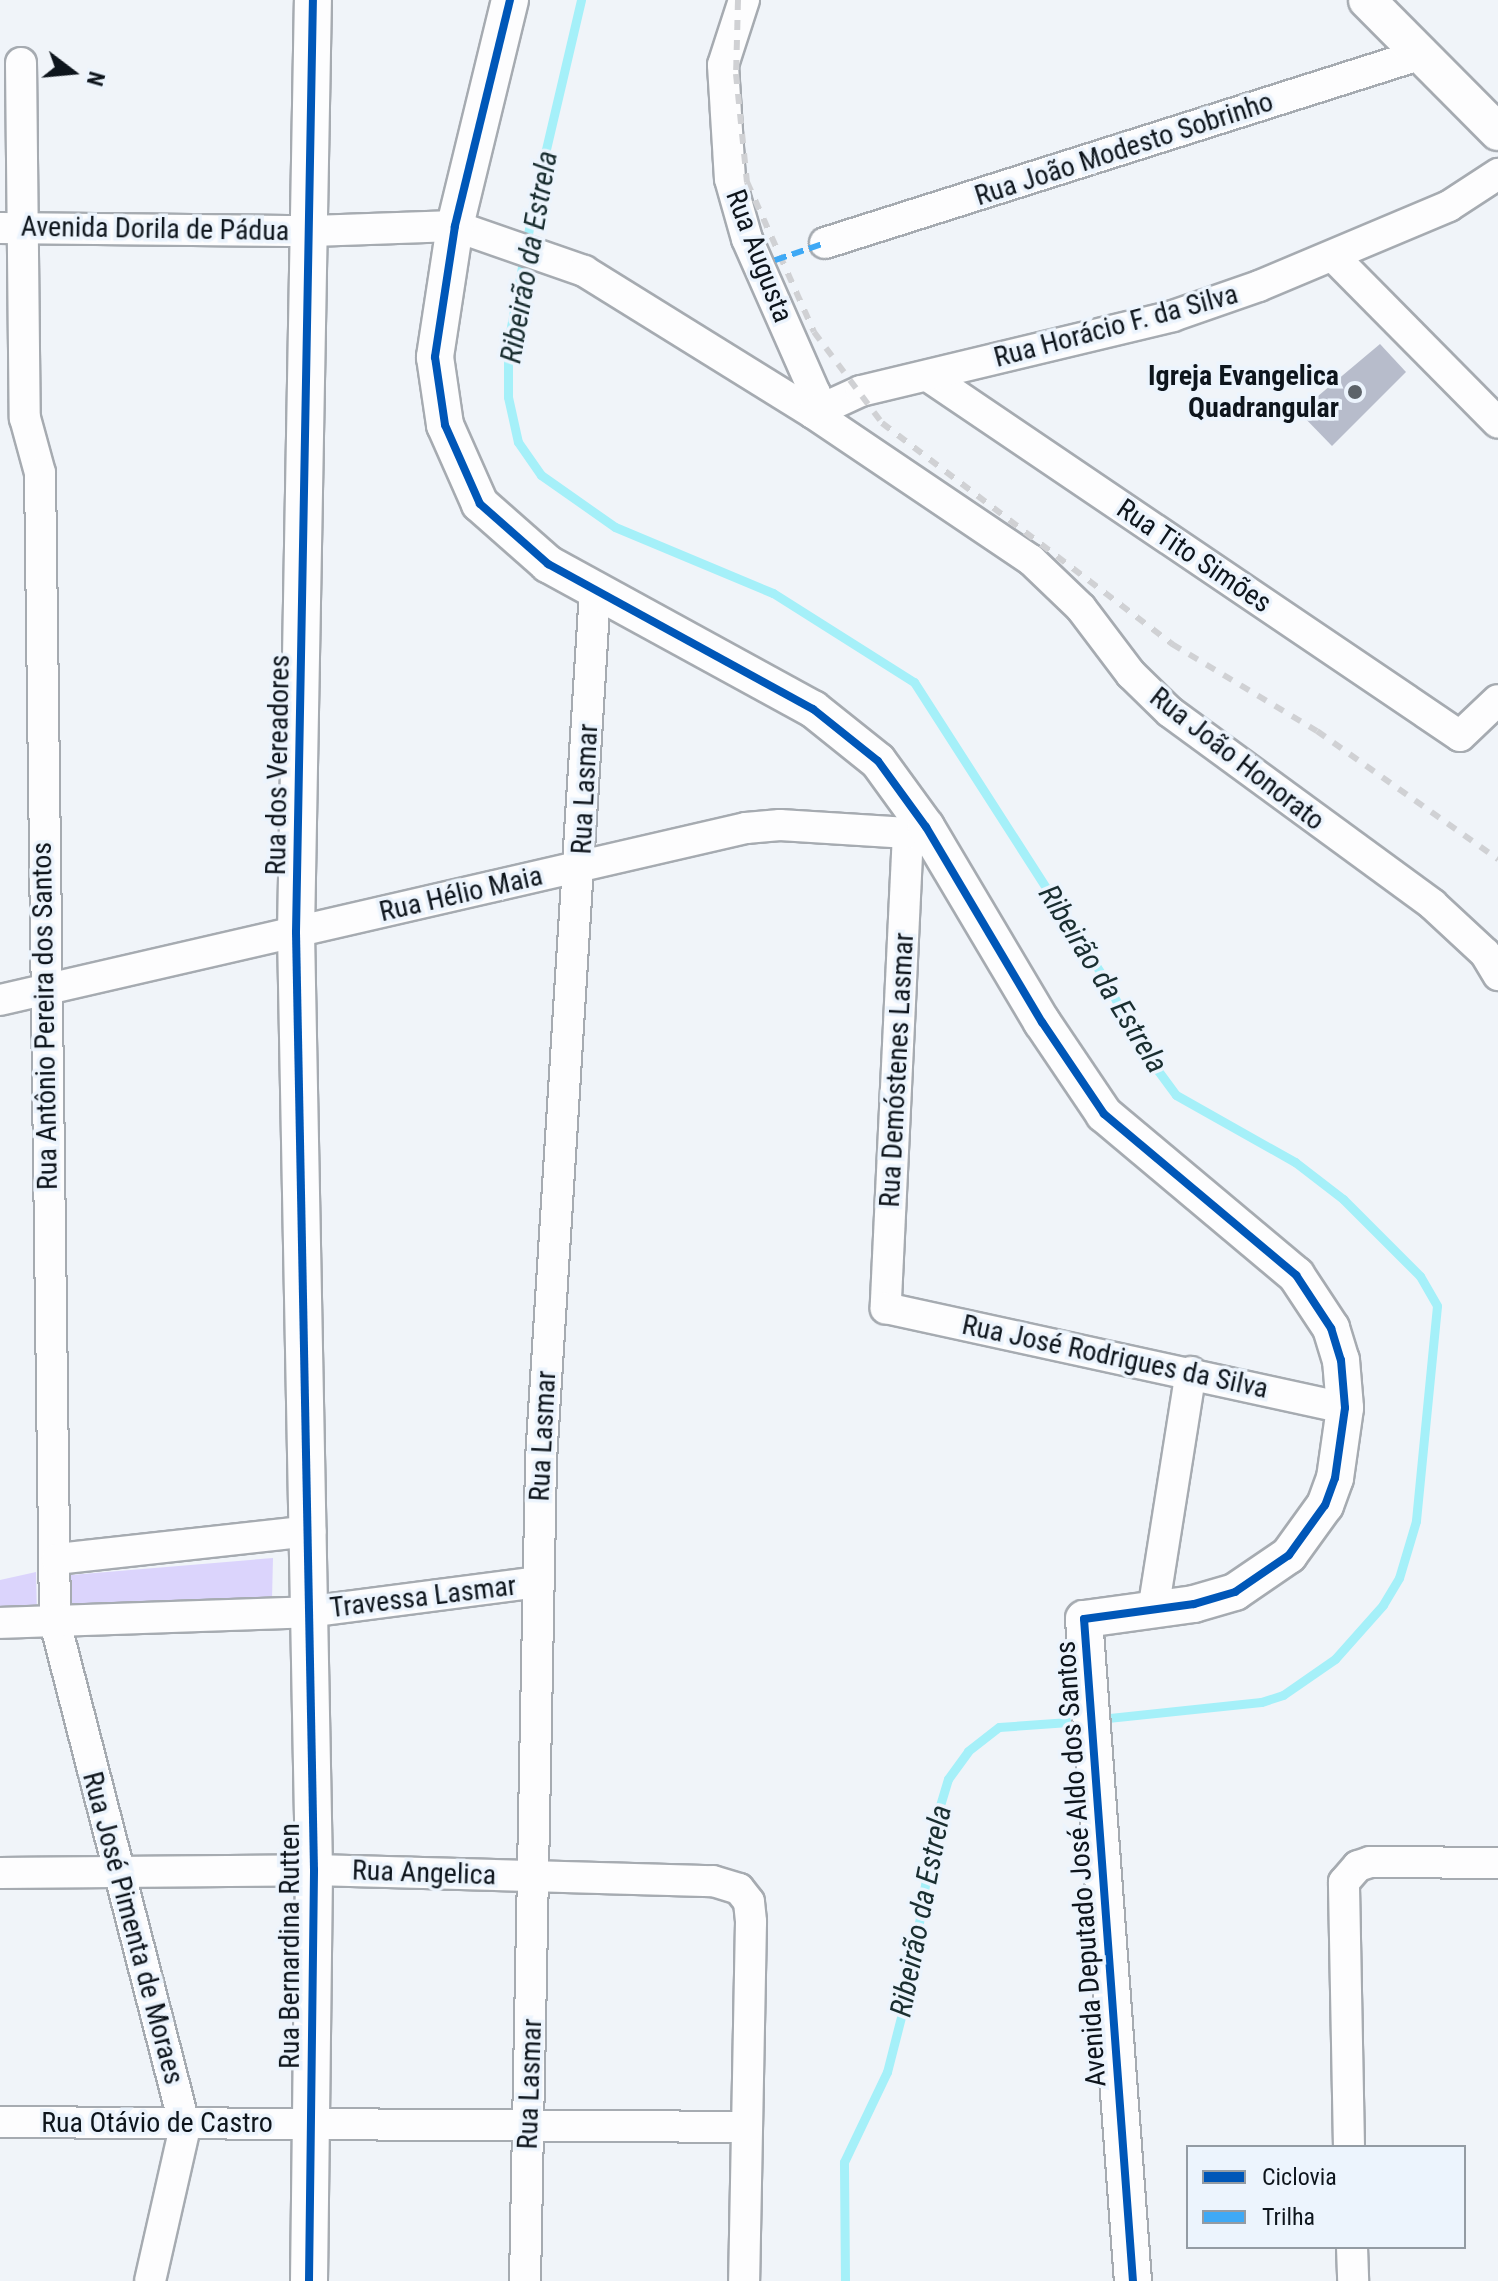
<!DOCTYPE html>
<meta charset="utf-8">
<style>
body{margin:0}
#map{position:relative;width:1498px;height:2281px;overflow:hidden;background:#f0f4f9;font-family:"Roboto Condensed",sans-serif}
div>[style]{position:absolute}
.green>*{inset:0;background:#dbd4fc}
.stream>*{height:9px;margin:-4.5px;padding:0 4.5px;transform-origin:4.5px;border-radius:4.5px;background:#a5f0f9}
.building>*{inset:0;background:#b7bccb}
.roads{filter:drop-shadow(2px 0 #a6abb1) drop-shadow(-2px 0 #a6abb1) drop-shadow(0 2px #a6abb1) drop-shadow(0 -2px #a6abb1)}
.minor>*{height:30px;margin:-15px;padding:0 15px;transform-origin:15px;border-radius:15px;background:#fdfdfe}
.tertiary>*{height:36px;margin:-18px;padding:0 18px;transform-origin:18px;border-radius:18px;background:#fdfdfe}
.rail>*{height:6px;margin-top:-3px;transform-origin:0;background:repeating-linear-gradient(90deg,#d0d1d4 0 10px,transparent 0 20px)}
.quiet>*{height:6px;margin-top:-3px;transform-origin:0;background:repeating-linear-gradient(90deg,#3fa9f5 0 12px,transparent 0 18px)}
.cycleway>*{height:8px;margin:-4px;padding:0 4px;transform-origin:4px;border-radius:4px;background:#0057b8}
.dots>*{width:22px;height:22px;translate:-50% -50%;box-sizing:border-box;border:4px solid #ecf4fd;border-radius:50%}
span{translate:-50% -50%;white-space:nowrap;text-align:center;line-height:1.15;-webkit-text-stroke:7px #ecf4fd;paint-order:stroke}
.street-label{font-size:28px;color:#0e151c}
.poi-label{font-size:28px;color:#0e151c;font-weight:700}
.right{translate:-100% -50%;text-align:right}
.water-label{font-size:30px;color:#1a2e30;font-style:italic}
.legend{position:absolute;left:1186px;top:2145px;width:280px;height:104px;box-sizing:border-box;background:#ecf4fd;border:2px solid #939ba3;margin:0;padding:10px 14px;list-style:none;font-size:24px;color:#0e151c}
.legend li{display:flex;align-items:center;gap:16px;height:40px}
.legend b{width:40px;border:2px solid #939ba3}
.north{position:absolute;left:32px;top:32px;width:80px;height:80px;-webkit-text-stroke:6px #ecf4fd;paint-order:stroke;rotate:106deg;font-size:22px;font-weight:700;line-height:32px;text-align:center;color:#0e151c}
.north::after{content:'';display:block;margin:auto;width:28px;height:36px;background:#0e151c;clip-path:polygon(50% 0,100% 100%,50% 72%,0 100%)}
</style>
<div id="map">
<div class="green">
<div style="clip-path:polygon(273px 1558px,272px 1599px,71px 1610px,71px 1575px)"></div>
<div style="clip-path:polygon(36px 1572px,37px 1616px,0 1616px,0 1580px)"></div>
</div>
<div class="stream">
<div style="left:581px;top:0;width:201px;rotate:103.2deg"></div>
<div style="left:535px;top:196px;width:149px;rotate:100.4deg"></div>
<div style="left:508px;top:343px;width:54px;rotate:90deg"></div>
<div style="left:508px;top:397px;width:46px;rotate:77.5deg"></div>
<div style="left:518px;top:442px;width:40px;rotate:55.1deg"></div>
<div style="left:541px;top:475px;width:90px;rotate:35.1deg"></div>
<div style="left:615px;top:527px;width:171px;rotate:22.7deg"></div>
<div style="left:773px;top:593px;width:167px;rotate:32.3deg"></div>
<div style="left:914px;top:682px;width:348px;rotate:57.3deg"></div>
<div style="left:1102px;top:975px;width:89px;rotate:61.1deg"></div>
<div style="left:1145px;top:1053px;width:52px;rotate:53.6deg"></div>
<div style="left:1176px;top:1095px;width:137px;rotate:29.4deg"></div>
<div style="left:1295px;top:1162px;width:61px;rotate:37.6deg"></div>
<div style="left:1343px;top:1199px;width:109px;rotate:45deg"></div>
<div style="left:1420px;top:1276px;width:34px;rotate:60deg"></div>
<div style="left:1437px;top:1306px;width:216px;rotate:95.6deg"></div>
<div style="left:1416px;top:1521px;width:59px;rotate:106.6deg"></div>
<div style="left:1399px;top:1578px;width:31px;rotate:121deg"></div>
<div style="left:1383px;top:1605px;width:72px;rotate:131.6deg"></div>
<div style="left:1335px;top:1659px;width:63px;rotate:145.3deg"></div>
<div style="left:1283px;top:1695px;width:23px;rotate:162deg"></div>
<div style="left:1261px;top:1702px;width:164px;rotate:174deg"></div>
<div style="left:845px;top:2281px;width:119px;rotate:-90.5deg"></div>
<div style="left:844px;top:2162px;width:100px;rotate:-64.5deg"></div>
<div style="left:887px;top:2072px;width:89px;rotate:-75.7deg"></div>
<div style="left:909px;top:1986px;width:166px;rotate:-81deg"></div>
<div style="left:935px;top:1822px;width:45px;rotate:-73.2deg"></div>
<div style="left:948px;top:1779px;width:34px;rotate:-54deg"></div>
<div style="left:968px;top:1751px;width:39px;rotate:-38deg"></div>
<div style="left:999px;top:1727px;width:84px;rotate:-4.1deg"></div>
</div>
<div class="building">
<div style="clip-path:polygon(1380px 344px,1406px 372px,1332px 446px,1299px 412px)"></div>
</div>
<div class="roads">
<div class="minor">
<div style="left:744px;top:0;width:68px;rotate:107.9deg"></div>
<div style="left:723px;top:65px;width:114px;rotate:86.5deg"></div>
<div style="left:730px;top:179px;width:62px;rotate:74.2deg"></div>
<div style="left:747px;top:239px;width:168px;rotate:66.2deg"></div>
<div style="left:815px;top:393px;width:20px;rotate:96deg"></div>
<div style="left:21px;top:63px;width:355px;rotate:89.4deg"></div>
<div style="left:25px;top:418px;width:57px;rotate:74.7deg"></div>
<div style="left:40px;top:473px;width:1149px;rotate:89.25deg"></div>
<div style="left:55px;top:1622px;width:521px;rotate:75.56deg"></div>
<div style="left:185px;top:2127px;width:158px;rotate:102.8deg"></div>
<div style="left:0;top:228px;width:312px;rotate:0.6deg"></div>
<div style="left:312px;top:231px;width:143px;rotate:-2deg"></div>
<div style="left:455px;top:226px;width:137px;rotate:19.2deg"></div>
<div style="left:584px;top:271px;width:269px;rotate:31.8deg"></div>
<div style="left:813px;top:413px;width:263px;rotate:34deg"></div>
<div style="left:1031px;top:560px;width:69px;rotate:43.8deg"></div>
<div style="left:1081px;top:608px;width:83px;rotate:52.9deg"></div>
<div style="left:1131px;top:674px;width:54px;rotate:44.3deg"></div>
<div style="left:1170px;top:712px;width:325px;rotate:36.2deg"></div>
<div style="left:1432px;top:904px;width:72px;rotate:42.8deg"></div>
<div style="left:1485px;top:953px;width:26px;rotate:59deg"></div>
<div style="left:825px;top:243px;width:626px;rotate:-17.57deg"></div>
<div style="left:1334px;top:257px;width:233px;rotate:45.3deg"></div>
<div style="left:928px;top:376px;width:642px;rotate:34.09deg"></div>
<div style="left:1460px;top:736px;width:52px;rotate:-43.5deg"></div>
<div style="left:813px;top:413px;width:53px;rotate:-24.6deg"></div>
<div style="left:861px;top:391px;width:321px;rotate:-13.5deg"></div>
<div style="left:1173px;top:316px;width:91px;rotate:-19.2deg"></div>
<div style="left:1259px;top:286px;width:206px;rotate:-22.8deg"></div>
<div style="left:1449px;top:206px;width:59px;rotate:-33.1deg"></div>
<div style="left:908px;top:833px;width:476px;rotate:92.7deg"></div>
<div style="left:886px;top:1308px;width:470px;rotate:12.3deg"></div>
<div style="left:0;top:1000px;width:766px;rotate:-12.98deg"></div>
<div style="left:746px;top:828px;width:34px;rotate:-5deg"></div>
<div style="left:780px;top:825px;width:128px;rotate:3.6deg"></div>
<div style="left:908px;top:833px;width:19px;rotate:-18deg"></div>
<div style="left:57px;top:1559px;width:255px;rotate:-6.3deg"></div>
<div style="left:1153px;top:1611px;width:242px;rotate:-81deg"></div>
<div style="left:0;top:1623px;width:308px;rotate:-2deg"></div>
<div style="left:308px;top:1612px;width:232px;rotate:-7.4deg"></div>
<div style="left:0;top:1873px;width:314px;rotate:-0.5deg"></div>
<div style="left:314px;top:1870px;width:399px;rotate:1.6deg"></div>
<div style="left:713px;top:1881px;width:27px;rotate:17deg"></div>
<div style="left:739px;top:1889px;width:16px;rotate:52deg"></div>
<div style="left:749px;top:1902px;width:20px;rotate:84deg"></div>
<div style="left:751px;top:1922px;width:359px;rotate:91.1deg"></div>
<div style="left:0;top:2122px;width:746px;rotate:0.38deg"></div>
<div style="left:1349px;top:2147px;width:265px;rotate:-91.1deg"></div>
<div style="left:1344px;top:1882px;width:21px;rotate:-49deg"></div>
<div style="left:1358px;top:1866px;width:13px;rotate:-18deg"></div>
<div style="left:1370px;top:1862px;width:128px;rotate:0.4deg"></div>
<div style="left:1352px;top:2247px;width:34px;rotate:88deg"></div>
<div style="left:525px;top:2281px;width:821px;rotate:-88.88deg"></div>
<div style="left:541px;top:1460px;width:870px;rotate:-86.44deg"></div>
</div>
<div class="tertiary">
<div style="left:510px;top:0;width:233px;rotate:103.7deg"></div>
<div style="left:455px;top:226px;width:133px;rotate:98.7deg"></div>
<div style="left:435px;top:357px;width:69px;rotate:81.6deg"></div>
<div style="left:445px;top:425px;width:86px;rotate:66.1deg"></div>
<div style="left:480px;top:504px;width:91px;rotate:41.4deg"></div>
<div style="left:548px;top:564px;width:302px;rotate:28.7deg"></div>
<div style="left:813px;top:709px;width:83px;rotate:38.7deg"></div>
<div style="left:878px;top:761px;width:82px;rotate:54deg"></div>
<div style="left:926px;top:827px;width:227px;rotate:59.3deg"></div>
<div style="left:1042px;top:1022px;width:111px;rotate:56deg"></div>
<div style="left:1104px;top:1114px;width:251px;rotate:40deg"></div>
<div style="left:1296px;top:1275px;width:64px;rotate:56.6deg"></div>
<div style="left:1331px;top:1328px;width:34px;rotate:73deg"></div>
<div style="left:1341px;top:1360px;width:48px;rotate:85.2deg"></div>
<div style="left:1345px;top:1408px;width:71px;rotate:98.1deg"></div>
<div style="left:1335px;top:1478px;width:29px;rotate:110deg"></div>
<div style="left:1325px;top:1505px;width:62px;rotate:125.8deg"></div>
<div style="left:1289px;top:1555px;width:65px;rotate:145.6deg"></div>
<div style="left:1235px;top:1592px;width:43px;rotate:163.7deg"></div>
<div style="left:1194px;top:1604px;width:111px;rotate:172.2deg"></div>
<div style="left:1084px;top:1619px;width:664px;rotate:85.77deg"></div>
<div style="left:1367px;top:0;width:186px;rotate:45.2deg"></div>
<div style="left:309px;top:2281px;width:411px;rotate:-89.3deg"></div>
<div style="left:314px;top:1870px;width:938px;rotate:-91.1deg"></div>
<div style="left:296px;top:932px;width:932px;rotate:-88.96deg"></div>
</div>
</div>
<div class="rail">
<div style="left:738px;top:0;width:74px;rotate:91.5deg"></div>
<div style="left:736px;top:74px;width:109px;rotate:84.2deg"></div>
<div style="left:747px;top:182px;width:164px;rotate:65.9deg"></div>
<div style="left:814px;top:332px;width:114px;rotate:53.2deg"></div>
<div style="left:882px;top:423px;width:365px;rotate:37.3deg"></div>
<div style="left:1172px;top:644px;width:169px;rotate:31deg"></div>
<div style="left:1317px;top:731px;width:222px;rotate:35.3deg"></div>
</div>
<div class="quiet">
<div style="left:758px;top:266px;width:71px;rotate:-18.9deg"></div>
</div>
<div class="cycleway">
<div style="left:510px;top:0;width:233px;rotate:103.7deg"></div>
<div style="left:455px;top:226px;width:133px;rotate:98.7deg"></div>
<div style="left:435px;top:357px;width:69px;rotate:81.6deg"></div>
<div style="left:445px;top:425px;width:86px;rotate:66.1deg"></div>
<div style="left:480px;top:504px;width:91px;rotate:41.4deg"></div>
<div style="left:548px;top:564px;width:302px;rotate:28.7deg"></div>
<div style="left:813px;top:709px;width:83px;rotate:38.7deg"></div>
<div style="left:878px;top:761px;width:82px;rotate:54deg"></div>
<div style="left:926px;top:827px;width:227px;rotate:59.3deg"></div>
<div style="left:1042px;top:1022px;width:111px;rotate:56deg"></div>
<div style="left:1104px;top:1114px;width:251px;rotate:40deg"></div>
<div style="left:1296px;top:1275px;width:64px;rotate:56.6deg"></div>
<div style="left:1331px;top:1328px;width:34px;rotate:73deg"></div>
<div style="left:1341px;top:1360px;width:48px;rotate:85.2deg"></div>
<div style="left:1345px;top:1408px;width:71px;rotate:98.1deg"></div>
<div style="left:1335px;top:1478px;width:29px;rotate:110deg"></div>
<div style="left:1325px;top:1505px;width:62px;rotate:125.8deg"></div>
<div style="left:1289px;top:1555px;width:65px;rotate:145.6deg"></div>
<div style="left:1235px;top:1592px;width:43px;rotate:163.7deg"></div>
<div style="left:1194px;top:1604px;width:111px;rotate:172.2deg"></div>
<div style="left:1084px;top:1619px;width:664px;rotate:85.77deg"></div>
<div style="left:309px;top:2281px;width:411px;rotate:-89.3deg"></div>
<div style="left:314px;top:1870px;width:938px;rotate:-91.1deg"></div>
<div style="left:296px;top:932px;width:932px;rotate:-88.96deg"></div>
</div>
<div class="dots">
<div style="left:1355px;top:392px;background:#5d6369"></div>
</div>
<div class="street-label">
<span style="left:1124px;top:149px;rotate:-18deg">Rua João Modesto Sobrinho</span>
<span style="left:155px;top:229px;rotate:1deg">Avenida Dorila de Pádua</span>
<span style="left:759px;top:256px;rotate:69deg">Rua Augusta</span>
<span style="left:1116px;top:326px;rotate:-15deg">Rua Horácio F. da Silva</span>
<span style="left:1194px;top:556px;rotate:34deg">Rua Tito Simões</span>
<span style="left:1237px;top:759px;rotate:38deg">Rua João Honorato</span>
<span style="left:278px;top:765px;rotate:-89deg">Rua dos Vereadores</span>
<span style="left:585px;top:789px;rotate:-87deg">Rua Lasmar</span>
<span style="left:461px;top:894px;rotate:-13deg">Rua Hélio Maia</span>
<span style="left:45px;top:1016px;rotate:-91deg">Rua Antônio Pereira dos Santos</span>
<span style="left:897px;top:1070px;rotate:-87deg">Rua Demóstenes Lasmar</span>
<span style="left:1115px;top:1357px;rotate:12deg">Rua José Rodrigues da Silva</span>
<span style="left:543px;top:1436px;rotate:-87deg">Rua Lasmar</span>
<span style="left:423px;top:1597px;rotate:-7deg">Travessa Lasmar</span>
<span style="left:1081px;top:1864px;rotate:-94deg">Avenida Deputado José Aldo dos Santos</span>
<span style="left:424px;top:1873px;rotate:2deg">Rua Angelica</span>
<span style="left:133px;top:1928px;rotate:75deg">Rua José Pimenta de Moraes</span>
<span style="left:290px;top:1946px;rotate:-90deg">Rua Bernardina Rutten</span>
<span style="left:530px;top:2084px;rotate:-88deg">Rua Lasmar</span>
<span style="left:157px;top:2123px">Rua Otávio de Castro</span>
</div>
<div class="poi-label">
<span class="right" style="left:1339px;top:392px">Igreja Evangelica<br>Quadrangular</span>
</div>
<div class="water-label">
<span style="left:529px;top:257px;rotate:-80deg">Ribeirão da Estrela</span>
<span style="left:1103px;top:979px;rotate:58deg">Ribeirão da Estrela</span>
<span style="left:921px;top:1911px;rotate:-79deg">Ribeirão da Estrela</span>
</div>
<ul class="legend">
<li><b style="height:10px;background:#0057b8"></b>Ciclovia</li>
<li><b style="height:10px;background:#3fa9f5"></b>Trilha</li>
</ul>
<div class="north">N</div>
</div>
